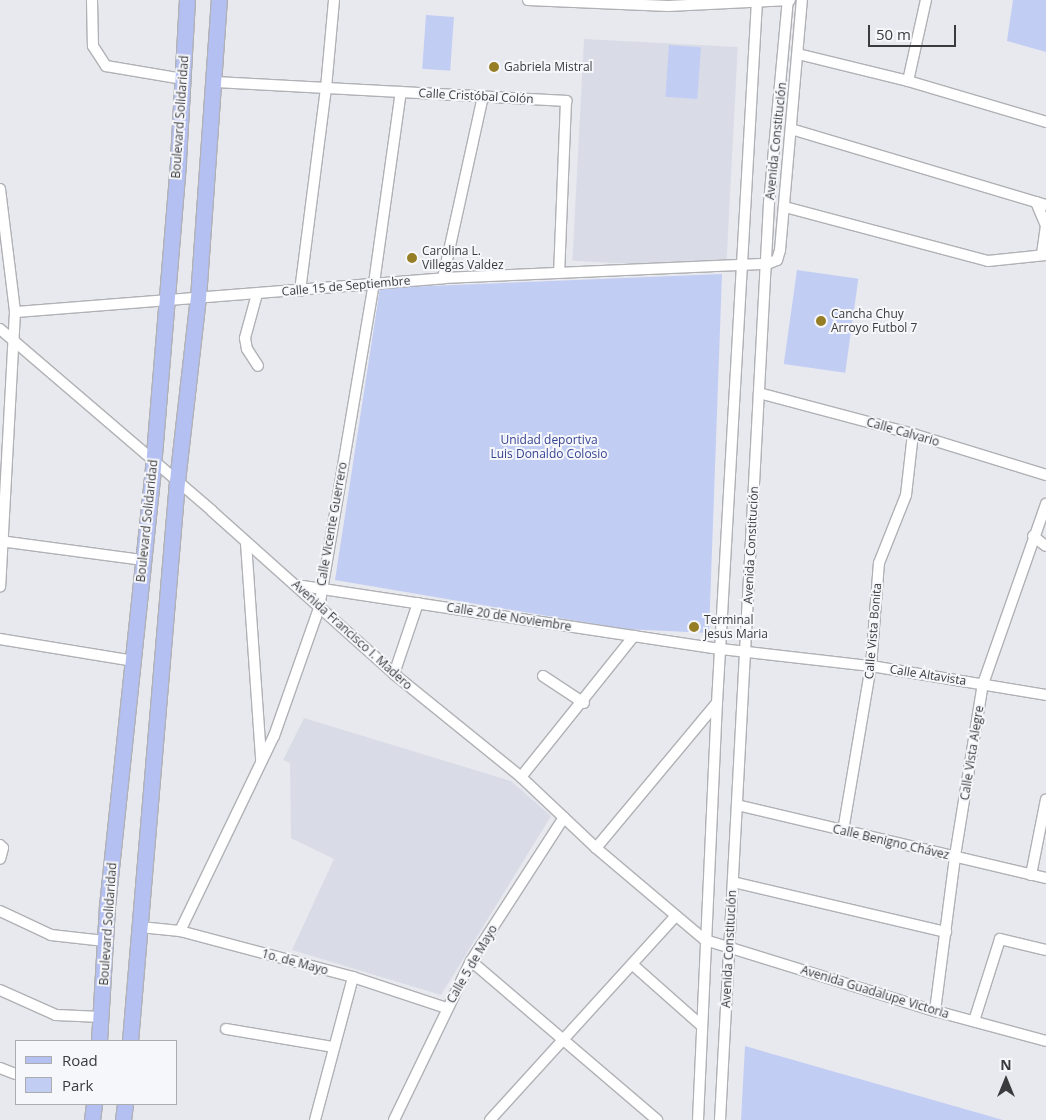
<!DOCTYPE html>
<meta charset="utf-8">
<style>
body{margin:0}
#map{position:relative;width:1046px;height:1120px;overflow:hidden;background:#e8e9ee;font-family:"Open Sans",sans-serif}
div>[style]{position:absolute}
.built>*{inset:0;background:#d9dce7;transform-origin:0 0}
.green>*{inset:0;background:#c2cdf4;transform-origin:0 0}
.roads{filter:drop-shadow(1px 0 #b0b1b5) drop-shadow(-1px 0 #b0b1b5) drop-shadow(0 1px #b0b1b5) drop-shadow(0 -1px #b0b1b5)}
.street>*{height:10px;margin:-5px;padding:0 5px;transform-origin:5px;border-radius:5px;background:#fff}
.primary>*{height:15px;margin:-7.5px;padding:0 7.5px;transform-origin:7.5px;border-radius:7.5px;background:#b4bff2}
.dots>*{width:14px;height:14px;translate:-50% -50%;box-sizing:border-box;border:2px solid #f6f7fb;border-radius:50%}
span{translate:-50% -50%;white-space:nowrap;text-align:center;line-height:1.15;-webkit-text-stroke:4px #f6f7fb;paint-order:stroke}
.poi-label{font-size:12px;color:#3b3b3d}
.left{translate:0 -50%;text-align:left}
.street-label{font-size:12px;color:#3b3b3d}
.park-label{font-size:12px;color:#374393}
.legend{position:absolute;left:15px;top:1040px;width:162px;height:65px;box-sizing:border-box;background:#f6f7fb;border:1px solid #abacaf;margin:0;padding:6px 9px;list-style:none;font-size:15px;color:#3b3b3d}
.legend li{display:flex;align-items:center;gap:10px;height:25px}
.legend b{width:25px;border:1px solid #abacaf}
.north{position:absolute;left:981px;top:1055px;width:50px;height:50px;-webkit-text-stroke:4px #f6f7fb;paint-order:stroke;rotate:0deg;font-size:14px;font-weight:700;line-height:20px;text-align:center;color:#3b3b3d}
.north::after{content:'';display:block;margin:auto;width:18px;height:22px;background:#3b3b3d;clip-path:polygon(50% 0,100% 100%,50% 72%,0 100%)}
.scale{position:absolute;left:868px;top:25px;width:88px;height:22px;box-sizing:border-box;border:2px solid #3b3b3d;border-top:0;padding-left:6px;font-size:15px;line-height:18px;white-space:nowrap;color:#3b3b3d;-webkit-text-stroke:4px #f6f7fb;paint-order:stroke}
</style>
<div id="map">
<div class="built">
<div style="left:584px;top:39px;width:154px;height:222px;rotate:3deg"></div>
<div style="clip-path:polygon(304px 718px,511px 781px,551px 816px,441px 995px,292px 950px,334px 859px,291px 838px,290px 763px,283px 760px)"></div>
</div>
<div class="green">
<div style="clip-path:polygon(1013px 0,1046px 0,1046px 52px,1007px 41px)"></div>
<div style="left:426px;top:15px;width:28px;height:54px;rotate:4deg"></div>
<div style="left:669px;top:45px;width:32px;height:52px;rotate:4deg"></div>
<div style="left:797px;top:270px;width:62px;height:95px;rotate:8deg"></div>
<div style="clip-path:polygon(722px 274px,709px 633px,624px 629px,335px 580px,380px 288px)"></div>
<div style="clip-path:polygon(745px 1046px,1003px 1120px,741px 1120px)"></div>
</div>
<div class="roads">
<div class="street">
<div style="left:92px;top:0;width:46px;rotate:88.8deg"></div>
<div style="left:93px;top:46px;width:24px;rotate:57deg"></div>
<div style="left:106px;top:66px;width:78px;rotate:9.6deg"></div>
<div style="left:528px;top:0;width:140px;rotate:2.5deg"></div>
<div style="left:668px;top:6px;width:122px;rotate:-2.8deg"></div>
<div style="left:798px;top:54px;width:113px;rotate:13.8deg"></div>
<div style="left:908px;top:81px;width:144px;rotate:16.5deg"></div>
<div style="left:908px;top:81px;width:83px;rotate:-77.5deg"></div>
<div style="left:216px;top:82px;width:351px;rotate:3.1deg"></div>
<div style="left:566px;top:101px;width:172px;rotate:92.3deg"></div>
<div style="left:791px;top:129px;width:266px;rotate:16.6deg"></div>
<div style="left:0;top:189px;width:124px;rotate:83deg"></div>
<div style="left:15px;top:312px;width:275px;rotate:93.1deg"></div>
<div style="left:1036px;top:202px;width:26px;rotate:67deg"></div>
<div style="left:785px;top:207px;width:210px;rotate:14.9deg"></div>
<div style="left:988px;top:261px;width:58px;rotate:-5.9deg"></div>
<div style="left:1042px;top:254px;width:27px;rotate:-82deg"></div>
<div style="left:443px;top:278px;width:186px;rotate:-77.6deg"></div>
<div style="left:300px;top:291px;width:205px;rotate:-82.7deg"></div>
<div style="left:326px;top:88px;width:88px;rotate:-84.8deg"></div>
<div style="left:257px;top:294px;width:46px;rotate:105.3deg"></div>
<div style="left:245px;top:338px;width:11px;rotate:80deg"></div>
<div style="left:247px;top:349px;width:20px;rotate:57deg"></div>
<div style="left:15px;top:312px;width:429px;rotate:-4.5deg"></div>
<div style="left:443px;top:278px;width:324px;rotate:-2.5deg"></div>
<div style="left:767px;top:264px;width:11px;rotate:-22deg"></div>
<div style="left:777px;top:260px;width:10px;rotate:-73deg"></div>
<div style="left:780px;top:250px;width:251px;rotate:-85deg"></div>
<div style="left:0;top:329px;width:279px;rotate:40.6deg"></div>
<div style="left:212px;top:511px;width:244px;rotate:41.8deg"></div>
<div style="left:394px;top:674px;width:164px;rotate:39deg"></div>
<div style="left:521px;top:777px;width:103px;rotate:43.4deg"></div>
<div style="left:596px;top:848px;width:143px;rotate:40.2deg"></div>
<div style="left:705px;top:940px;width:241px;rotate:17.2deg"></div>
<div style="left:935px;top:1011px;width:115px;rotate:15.1deg"></div>
<div style="left:759px;top:393px;width:159px;rotate:14.9deg"></div>
<div style="left:913px;top:434px;width:139px;rotate:17.1deg"></div>
<div style="left:1033px;top:536px;width:16px;rotate:38deg"></div>
<div style="left:0;top:541px;width:143px;rotate:7.6deg"></div>
<div style="left:246px;top:543px;width:218px;rotate:86deg"></div>
<div style="left:296px;top:585px;width:430px;rotate:8.6deg"></div>
<div style="left:721px;top:649px;width:151px;rotate:6.5deg"></div>
<div style="left:871px;top:666px;width:177px;rotate:9.4deg"></div>
<div style="left:0;top:639px;width:137px;rotate:9.3deg"></div>
<div style="left:394px;top:674px;width:75px;rotate:-71.3deg"></div>
<div style="left:543px;top:676px;width:49px;rotate:33.4deg"></div>
<div style="left:521px;top:777px;width:181px;rotate:-51.3deg"></div>
<div style="left:737px;top:805px;width:318px;rotate:13.3deg"></div>
<div style="left:843px;top:831px;width:167px;rotate:-80.4deg"></div>
<div style="left:871px;top:666px;width:103px;rotate:-85.6deg"></div>
<div style="left:879px;top:563px;width:73px;rotate:-68.3deg"></div>
<div style="left:906px;top:495px;width:61px;rotate:-83.5deg"></div>
<div style="left:0;top:845px;width:4px;rotate:45deg"></div>
<div style="left:3px;top:848px;width:11px;rotate:105deg"></div>
<div style="left:596px;top:848px;width:189px;rotate:-50.2deg"></div>
<div style="left:1031px;top:875px;width:77px;rotate:-78.8deg"></div>
<div style="left:733px;top:882px;width:219px;rotate:13.2deg"></div>
<div style="left:0;top:911px;width:56px;rotate:25.2deg"></div>
<div style="left:51px;top:935px;width:54px;rotate:6.3deg"></div>
<div style="left:140px;top:927px;width:40px;rotate:5.7deg"></div>
<div style="left:180px;top:931px;width:179px;rotate:14.9deg"></div>
<div style="left:353px;top:977px;width:99px;rotate:18.3deg"></div>
<div style="left:180px;top:931px;width:216px;rotate:-64.3deg"></div>
<div style="left:274px;top:736px;width:136px;rotate:-70.6deg"></div>
<div style="left:319px;top:608px;width:330px;rotate:-80.4deg"></div>
<div style="left:374px;top:283px;width:193px;rotate:-82deg"></div>
<div style="left:471px;top:961px;width:245px;rotate:40.5deg"></div>
<div style="left:633px;top:965px;width:92px;rotate:41.5deg"></div>
<div style="left:0;top:990px;width:61px;rotate:24.1deg"></div>
<div style="left:56px;top:1015px;width:46px;rotate:2.5deg"></div>
<div style="left:935px;top:1011px;width:156px;rotate:-82.6deg"></div>
<div style="left:955px;top:856px;width:174px;rotate:-80.8deg"></div>
<div style="left:983px;top:684px;width:191px;rotate:-70.7deg"></div>
<div style="left:974px;top:1021px;width:86px;rotate:-72.4deg"></div>
<div style="left:1000px;top:939px;width:47px;rotate:13.4deg"></div>
<div style="left:226px;top:1029px;width:109px;rotate:9.5deg"></div>
<div style="left:0;top:1068px;width:17px;rotate:21deg"></div>
<div style="left:315px;top:1120px;width:148px;rotate:-75.1deg"></div>
<div style="left:394px;top:1120px;width:177px;rotate:-64.2deg"></div>
<div style="left:471px;top:961px;width:171px;rotate:-57.1deg"></div>
<div style="left:490px;top:1120px;width:275px;rotate:-47.7deg"></div>
<div style="left:698px;top:1120px;width:417px;rotate:-87.4deg"></div>
<div style="left:717px;top:703px;width:704px;rotate:-86.74deg"></div>
<div style="left:720px;top:1120px;width:918px;rotate:-86.94deg"></div>
<div style="left:769px;top:203px;width:204px;rotate:-84.7deg"></div>
</div>
<div class="primary">
<div style="left:99px;top:1041px;width:135px;rotate:-86.6deg"></div>
<div style="left:107px;top:906px;width:429px;rotate:-84deg"></div>
<div style="left:152px;top:479px;width:320px;rotate:-85.3deg"></div>
<div style="left:178px;top:160px;width:160px;rotate:-86.8deg"></div>
<div style="left:130px;top:1041px;width:562px;rotate:-85.2deg"></div>
<div style="left:177px;top:481px;width:184px;rotate:-83.5deg"></div>
<div style="left:198px;top:298px;width:299px;rotate:-86deg"></div>
<div style="left:92px;top:1120px;width:16px;rotate:-83deg"></div>
<div style="left:123px;top:1120px;width:16px;rotate:-83deg"></div>
</div>
</div>
<div class="dots">
<div style="left:494px;top:67px;background:#967e26"></div>
<div style="left:412px;top:258px;background:#967e26"></div>
<div style="left:821px;top:321px;background:#967e26"></div>
<div style="left:694px;top:627px;background:#967e26"></div>
</div>
<div class="poi-label">
<span class="left" style="left:504px;top:67px">Gabriela Mistral</span>
<span class="left" style="left:422px;top:258px">Carolina L.<br>Villegas Valdez</span>
<span class="left" style="left:831px;top:321px">Cancha Chuy<br>Arroyo Futbol 7</span>
<span class="left" style="left:704px;top:627px">Terminal<br>Jesus Maria</span>
</div>
<div class="street-label">
<span style="left:476px;top:96px;rotate:3deg">Calle Cristóbal Colón</span>
<span style="left:180px;top:117px;rotate:-86deg">Boulevard Solidaridad</span>
<span style="left:776px;top:141px;rotate:-84deg">Avenida Constitución</span>
<span style="left:346px;top:286px;rotate:-5deg">Calle 15 de Septiembre</span>
<span style="left:903px;top:432px;rotate:16deg">Calle Calvario</span>
<span style="left:147px;top:521px;rotate:-84deg">Boulevard Solidaridad</span>
<span style="left:332px;top:524px;rotate:-80deg">Calle Vicente Guerrero</span>
<span style="left:751px;top:545px;rotate:-87deg">Avenida Constitución</span>
<span style="left:509px;top:617px;rotate:9deg">Calle 20 de Noviembre</span>
<span style="left:873px;top:631px;rotate:-85deg">Calle Vista Bonita</span>
<span style="left:352px;top:635px;rotate:42deg">Avenida Francisco I. Madero</span>
<span style="left:928px;top:675px;rotate:9deg">Calle Altavista</span>
<span style="left:972px;top:753px;rotate:-81deg">Calle Vista Alegre</span>
<span style="left:891px;top:842px;rotate:13deg">Calle Benigno Chávez</span>
<span style="left:108px;top:924px;rotate:-86deg">Boulevard Solidaridad</span>
<span style="left:729px;top:949px;rotate:-87deg">Avenida Constitución</span>
<span style="left:295px;top:962px;rotate:15deg">1o. de Mayo</span>
<span style="left:472px;top:964px;rotate:-60deg">Calle 5 de Mayo</span>
<span style="left:875px;top:992px;rotate:17deg">Avenida Guadalupe Victoria</span>
</div>
<div class="park-label">
<span style="left:549px;top:447px">Unidad deportiva<br>Luis Donaldo Colosio</span>
</div>
<ul class="legend">
<li><b style="height:6px;background:#b4bff2"></b>Road</li>
<li><b style="height:14px;background:#c2cdf4"></b>Park</li>
</ul>
<div class="north">N</div>
<div class="scale">50 m</div>
</div>
